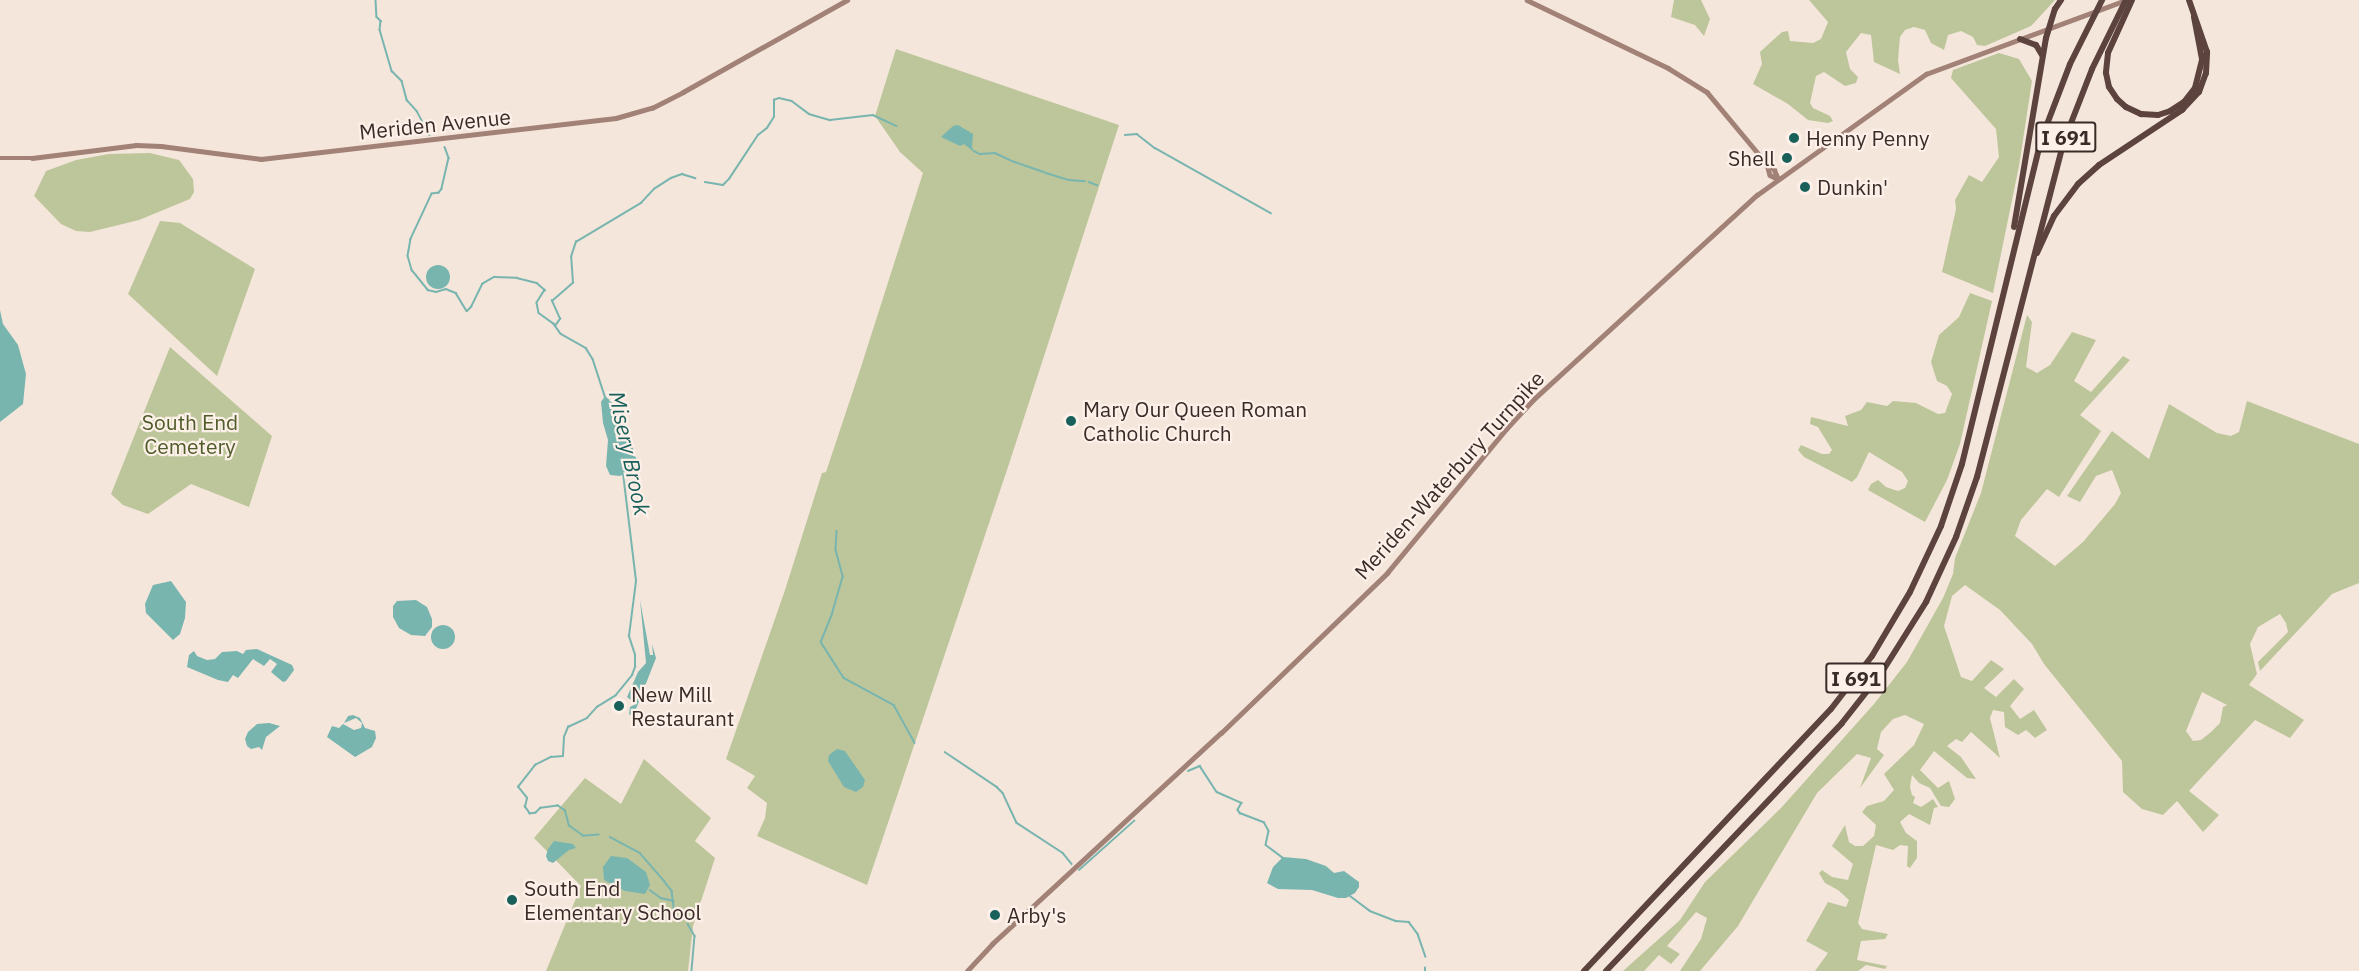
<!DOCTYPE html>
<style>
body{margin:0}
#map{position:relative;width:2359px;height:971px;overflow:hidden;background:#f5e6dc;font-family:"IBM Plex Sans",sans-serif}
div>[style]{position:absolute}
.green>*{inset:0;background:#bdc69a}
.water>*{inset:0;background:#78b5af}
.round{border-radius:50%}
.stream>*{height:1.5px;margin:-0.75px;padding:0 0.75px;transform-origin:0.75px;border-radius:0.75px;background:#78b5af}
.secondary>*{height:4.5px;margin:-2.25px;padding:0 2.25px;transform-origin:2.25px;border-radius:2.25px;background:#a28177}
.highway>*{height:6px;margin:-3px;padding:0 3px;transform-origin:3px;border-radius:3px;background:#5c433e}
.dots>*{width:16px;height:16px;translate:-50% -50%;box-sizing:border-box;border:3px solid #fcf0e9;border-radius:50%}
span{translate:-50% -50%;white-space:nowrap;text-align:center;line-height:1.15;-webkit-text-stroke:4.5px #fcf0e9;paint-order:stroke}
.shield-label span{padding:2px 4px;background:#fcf0e9;border:2px solid;border-radius:4px;-webkit-text-stroke-width:0}
.shield-label{font-size:20px;color:#3a2b28;font-weight:700}
.street-label{font-size:21px;color:#3a2b28}
.poi-label{font-size:21px;color:#3a2b28}
.left{translate:0 -50%;text-align:left}
.right{translate:-100% -50%;text-align:right}
.park-label{font-size:21px;color:#4f5b29}
.water-label{font-size:22px;color:#19605b;font-style:italic}
</style>
<div id="map">
<div class="green">
<div style="clip-path:polygon(1674px 0,1701px 0,1710px 19px,1704px 36px,1695px 25px,1671px 17px)"></div>
<div style="clip-path:polygon(1809px 0,2055px 0,2031px 26px,1985px 46px,1977px 45px,1973px 37px,1961px 31px,1948px 35px,1944px 50px,1931px 43px,1925px 30px,1914px 27px,1905px 30px,1900px 37px,1898px 60px,1900px 74px,1874px 62px,1871px 35px,1861px 33px,1846px 52px,1850px 69px,1858px 77px,1856px 83px,1845px 86px,1824px 72px,1816px 76px,1810px 103px,1813px 108px,1830px 116px,1833px 121px,1828px 123px,1808px 120px,1788px 104px,1753px 84px,1762px 64px,1760px 52px,1782px 32px,1788px 31px,1790px 41px,1813px 43px,1821px 39px,1828px 22px)"></div>
<div style="clip-path:polygon(896px 49px,1119px 125px,1009px 464px,867px 885px,757px 836px,765px 818px,767px 803px,747px 788px,755px 776px,726px 759px,785px 590px,822px 473px,826px 472px,860px 370px,923px 173px,900px 152px,875px 116px)"></div>
<div style="clip-path:polygon(1999px 53px,2019px 59px,2032px 81px,2019px 166px,1993px 293px,1942px 272px,1956px 209px,1955px 200px,1969px 175px,1982px 182px,1999px 157px,1996px 129px,1951px 78px,1953px 70px)"></div>
<div style="clip-path:polygon(150px 153px,179px 160px,193px 179px,194px 192px,190px 199px,139px 220px,90px 232px,76px 231px,61px 224px,34px 196px,46px 171px,76px 160px,109px 154px)"></div>
<div style="clip-path:polygon(160px 221px,180px 223px,255px 269px,217px 376px,128px 294px)"></div>
<div style="clip-path:polygon(1970px 293px,1992px 301px,1960px 444px,1947px 480px,1925px 522px,1868px 490px,1871px 484px,1878px 480px,1886px 487px,1898px 491px,1905px 488px,1908px 481px,1902px 472px,1869px 452px,1857px 477px,1852px 482px,1804px 457px,1798px 450px,1801px 445px,1822px 454px,1829px 454px,1832px 450px,1818px 427px,1810px 424px,1811px 417px,1848px 426px,1845px 416px,1861px 410px,1867px 402px,1887px 406px,1893px 401px,1916px 403px,1938px 414px,1945px 413px,1952px 394px,1947px 386px,1937px 381px,1931px 362px,1939px 335px,1959px 317px)"></div>
<div style="clip-path:polygon(evenodd,2027px 315px,2032px 322px,2026px 367px,2037px 373px,2050px 365px,2072px 332px,2096px 340px,2074px 381px,2091px 392px,2123px 356px,2130px 360px,2080px 415px,2101px 431px,2059px 497px,2047px 489px,2021px 520px,2015px 536px,2055px 566px,2083px 542px,2115px 504px,2121px 493px,2112px 470px,2096px 476px,2080px 502px,2067px 496px,2112px 431px,2149px 459px,2169px 404px,2217px 433px,2231px 436px,2239px 432px,2247px 401px,2359px 444px,2359px 583px,2332px 594px,2260px 671px,2258px 662px,2288px 632px,2286px 623px,2280px 614px,2258px 627px,2250px 644px,2257px 674px,2249px 685px,2304px 720px,2290px 738px,2255px 720px,2189px 791px,2219px 815px,2203px 832px,2177px 801px,2163px 815px,2142px 809px,2123px 792px,2122px 761px,2044px 664px,2032px 644px,2000px 610px,1965px 585px,1952px 596px,1944px 626px,1961px 677px,1972px 681px,1991px 660px,2004px 669px,1984px 688px,1996px 697px,2014px 679px,2024px 689px,2010px 706px,2020px 719px,2034px 710px,2047px 730px,2035px 738px,2026px 730px,2018px 735px,2005px 727px,2004px 712px,1993px 710px,1990px 718px,2000px 758px,1971px 732px,1962px 742px,1956px 739px,1947px 746px,1961px 757px,1976px 779px,1967px 778px,1934px 751px,1920px 770px,1938px 788px,1949px 781px,1955px 799px,1949px 807px,1941px 806px,1930px 788px,1919px 783px,1912px 775px,1910px 787px,1912px 795px,1915px 797px,1913px 803px,1921px 807px,1933px 799px,1938px 807px,1934px 808px,1930px 825px,1909px 814px,1900px 822px,1906px 833px,1917px 841px,1917px 858px,1910px 868px,1907px 866px,1908px 846px,1900px 845px,1893px 850px,1876px 845px,1858px 923px,1862px 929px,1888px 934px,1885px 939px,1861px 941px,1857px 960px,1887px 966px,1885px 969px,1866px 965px,1858px 971px,1815px 971px,1828px 953px,1806px 941px,1828px 902px,1846px 907px,1849px 900px,1838px 890px,1825px 883px,1819px 873px,1822px 870px,1832px 877px,1848px 880px,1853px 864px,1832px 846px,1845px 825px,1849px 842px,1855px 846px,1863px 846px,1874px 836px,1876px 825px,1862px 812px,1867px 806px,1884px 801px,1894px 790px,1884px 774px,1914px 745px,1924px 724px,1905px 715px,1893px 719px,1881px 732px,1877px 749px,1884px 755px,1860px 788px,1871px 758px,1857px 754px,1817px 793px,1738px 926px,1700px 971px,1680px 971px,1701px 939px,1707px 918px,1696px 912px,1667px 946px,1680px 954px,1671px 964px,1659px 955px,1644px 971px,1623px 971px,1680px 920px,1705px 882px,1781px 808px,1874px 704px,1907px 662px,1943px 598px,1953px 574px,1955px 558px,1981px 493px,2027px 315px,2202px 692px,2227px 705px,2223px 707px,2220px 723px,2211px 732px,2201px 740px,2193px 741px,2186px 731px,2202px 692px)"></div>
<div style="clip-path:polygon(170px 347px,272px 436px,249px 507px,191px 484px,148px 514px,123px 505px,111px 494px)"></div>
<div style="clip-path:polygon(644px 759px,711px 818px,695px 841px,715px 858px,693px 926px,688px 971px,546px 971px,581px 886px,534px 838px,585px 778px,621px 804px)"></div>
</div>
<div class="water">
<div style="clip-path:polygon(958px 125px,973px 134px,972px 147px,974px 152px,964px 144px,960px 146px,941px 137px,953px 126px)"></div>
<div class="round" style="left:426px;top:265px;width:24px;height:24px"></div>
<div style="clip-path:polygon(0 310px,3px 324px,18px 345px,26px 374px,23px 404px,0 422px)"></div>
<div style="clip-path:polygon(605px 396px,621px 410px,637px 461px,635px 468px,620px 476px,610px 475px,606px 466px,608px 440px,603px 423px,601px 402px)"></div>
<div style="clip-path:polygon(171px 581px,186px 602px,185px 618px,180px 634px,173px 640px,146px 613px,145px 604px,153px 585px)"></div>
<div style="clip-path:polygon(416px 600px,427px 607px,432px 619px,432px 627px,425px 636px,411px 635px,399px 628px,393px 617px,393px 606px,397px 601px)"></div>
<div style="clip-path:polygon(640px 600px,650px 655px,653px 655px,652px 644px,656px 658px,636px 709px,638px 715px,633px 717px,629px 714px,630px 707px,636px 704px,627px 697px,638px 672px,646px 663px)"></div>
<div class="round" style="left:431px;top:625px;width:24px;height:24px"></div>
<div style="clip-path:polygon(257px 649px,292px 665px,294px 670px,286px 681px,283px 682px,271px 672px,277px 664px,270px 659px,264px 666px,253px 659px,238px 678px,233px 675px,228px 682px,218px 680px,187px 667px,189px 655px,194px 651px,197px 656px,207px 660px,215px 659px,222px 652px,237px 651px,243px 654px,246px 650px)"></div>
<div style="clip-path:polygon(353px 715px,360px 718px,365px 728px,375px 731px,376px 738px,372px 747px,355px 757px,327px 737px,332px 726px,339px 728px,343px 724px,354px 730px,361px 728px,362px 723px,356px 718px,344px 723px,348px 716px)"></div>
<div style="clip-path:polygon(269px 723px,280px 726px,266px 737px,262px 750px,259px 747px,251px 749px,247px 746px,245px 739px,248px 732px,257px 724px)"></div>
<div style="clip-path:polygon(837px 749px,845px 751px,865px 780px,863px 787px,856px 792px,844px 787px,828px 761px,829px 755px)"></div>
<div style="clip-path:polygon(554px 841px,573px 844px,576px 848px,569px 850px,553px 863px,548px 861px,546px 856px,548px 849px)"></div>
<div style="clip-path:polygon(611px 856px,627px 858px,646px 872px,650px 885px,645px 894px,625px 891px,604px 880px,603px 867px)"></div>
<div style="clip-path:polygon(1283px 857px,1306px 859px,1326px 866px,1334px 873px,1344px 871px,1359px 882px,1359px 887px,1355px 893px,1346px 898px,1338px 898px,1312px 890px,1278px 889px,1267px 883px,1273px 867px)"></div>
</div>
<div class="stream">
<div style="left:376px;top:0;width:17px;rotate:87deg"></div>
<div style="left:377px;top:17px;width:6px;rotate:45deg"></div>
<div style="left:381px;top:21px;width:9px;rotate:96deg"></div>
<div style="left:380px;top:30px;width:43px;rotate:73.7deg"></div>
<div style="left:392px;top:71px;width:14px;rotate:45deg"></div>
<div style="left:402px;top:81px;width:20px;rotate:75deg"></div>
<div style="left:407px;top:100px;width:15px;rotate:48deg"></div>
<div style="left:417px;top:111px;width:27px;rotate:62deg"></div>
<div style="left:1125px;top:135px;width:12px;rotate:-5deg"></div>
<div style="left:1137px;top:134px;width:23px;rotate:38deg"></div>
<div style="left:1155px;top:148px;width:133px;rotate:29.3deg"></div>
<div style="left:445px;top:147px;width:12px;rotate:70deg"></div>
<div style="left:449px;top:158px;width:32px;rotate:103deg"></div>
<div style="left:442px;top:189px;width:5px;rotate:127deg"></div>
<div style="left:439px;top:193px;width:7px;rotate:172deg"></div>
<div style="left:432px;top:194px;width:50px;rotate:115deg"></div>
<div style="left:411px;top:239px;width:17px;rotate:100deg"></div>
<div style="left:408px;top:256px;width:15px;rotate:74deg"></div>
<div style="left:412px;top:270px;width:26px;rotate:51deg"></div>
<div style="left:428px;top:290px;width:8px;rotate:14deg"></div>
<div style="left:436px;top:292px;width:10px;rotate:-17deg"></div>
<div style="left:446px;top:289px;width:11px;rotate:22deg"></div>
<div style="left:456px;top:293px;width:21px;rotate:59deg"></div>
<div style="left:467px;top:311px;width:6px;rotate:-45deg"></div>
<div style="left:471px;top:307px;width:25px;rotate:-64deg"></div>
<div style="left:482px;top:284px;width:14px;rotate:-30deg"></div>
<div style="left:494px;top:277px;width:23px;rotate:2deg"></div>
<div style="left:517px;top:278px;width:21px;rotate:14deg"></div>
<div style="left:537px;top:283px;width:11px;rotate:41deg"></div>
<div style="left:545px;top:290px;width:15px;rotate:122deg"></div>
<div style="left:537px;top:303px;width:10px;rotate:79deg"></div>
<div style="left:539px;top:313px;width:19px;rotate:36deg"></div>
<div style="left:554px;top:324px;width:12px;rotate:55deg"></div>
<div style="left:561px;top:334px;width:29px;rotate:29deg"></div>
<div style="left:586px;top:348px;width:13px;rotate:58deg"></div>
<div style="left:593px;top:359px;width:40px;rotate:72deg"></div>
<div style="left:974px;top:151px;width:7px;rotate:27deg"></div>
<div style="left:980px;top:154px;width:15px;rotate:-4deg"></div>
<div style="left:995px;top:153px;width:17px;rotate:25deg"></div>
<div style="left:1012px;top:161px;width:34px;rotate:19deg"></div>
<div style="left:1046px;top:173px;width:24px;rotate:17deg"></div>
<div style="left:1069px;top:180px;width:16px;rotate:4deg"></div>
<div style="left:705px;top:182px;width:18px;rotate:9deg"></div>
<div style="left:723px;top:185px;width:8px;rotate:-45deg"></div>
<div style="left:729px;top:179px;width:53px;rotate:-56.6deg"></div>
<div style="left:758px;top:135px;width:11px;rotate:-38deg"></div>
<div style="left:767px;top:128px;width:13px;rotate:-58deg"></div>
<div style="left:774px;top:117px;width:17px;rotate:-90deg"></div>
<div style="left:774px;top:100px;width:5px;rotate:-22deg"></div>
<div style="left:779px;top:98px;width:13px;rotate:13deg"></div>
<div style="left:792px;top:101px;width:21px;rotate:37deg"></div>
<div style="left:809px;top:114px;width:22px;rotate:16deg"></div>
<div style="left:830px;top:120px;width:43px;rotate:-6.6deg"></div>
<div style="left:873px;top:115px;width:26px;rotate:25deg"></div>
<div style="left:1089px;top:182px;width:9px;rotate:21deg"></div>
<div style="left:555px;top:326px;width:9px;rotate:-54deg"></div>
<div style="left:560px;top:319px;width:20px;rotate:-114deg"></div>
<div style="left:552px;top:301px;width:28px;rotate:-41deg"></div>
<div style="left:573px;top:283px;width:26px;rotate:-94deg"></div>
<div style="left:571px;top:257px;width:16px;rotate:-72deg"></div>
<div style="left:576px;top:242px;width:76px;rotate:-31deg"></div>
<div style="left:641px;top:203px;width:19px;rotate:-47deg"></div>
<div style="left:654px;top:189px;width:20px;rotate:-33deg"></div>
<div style="left:671px;top:178px;width:12px;rotate:-20deg"></div>
<div style="left:682px;top:174px;width:14px;rotate:17deg"></div>
<div style="left:837px;top:531px;width:19px;rotate:93deg"></div>
<div style="left:836px;top:550px;width:28px;rotate:75deg"></div>
<div style="left:843px;top:577px;width:37px;rotate:106deg"></div>
<div style="left:833px;top:613px;width:31px;rotate:112deg"></div>
<div style="left:821px;top:642px;width:43px;rotate:57.4deg"></div>
<div style="left:844px;top:678px;width:57px;rotate:28.4deg"></div>
<div style="left:894px;top:705px;width:43px;rotate:61.1deg"></div>
<div style="left:945px;top:752px;width:63px;rotate:33.9deg"></div>
<div style="left:997px;top:787px;width:8px;rotate:45deg"></div>
<div style="left:1003px;top:793px;width:33px;rotate:65deg"></div>
<div style="left:1017px;top:823px;width:55px;rotate:33.1deg"></div>
<div style="left:1063px;top:853px;width:14px;rotate:51deg"></div>
<div style="left:1188px;top:771px;width:13px;rotate:-23deg"></div>
<div style="left:1200px;top:766px;width:31px;rotate:57deg"></div>
<div style="left:1217px;top:792px;width:27px;rotate:24deg"></div>
<div style="left:1242px;top:803px;width:8px;rotate:120deg"></div>
<div style="left:1238px;top:810px;width:4px;rotate:56deg"></div>
<div style="left:1240px;top:813px;width:26px;rotate:21deg"></div>
<div style="left:1264px;top:822px;width:10px;rotate:61deg"></div>
<div style="left:1269px;top:831px;width:14px;rotate:102deg"></div>
<div style="left:1266px;top:845px;width:21px;rotate:37deg"></div>
<div style="left:599px;top:835px;width:16px;rotate:176deg"></div>
<div style="left:583px;top:836px;width:17px;rotate:-144deg"></div>
<div style="left:569px;top:826px;width:16px;rotate:-105deg"></div>
<div style="left:565px;top:811px;width:9px;rotate:-144deg"></div>
<div style="left:558px;top:806px;width:17px;rotate:173deg"></div>
<div style="left:541px;top:808px;width:7px;rotate:135deg"></div>
<div style="left:536px;top:813px;width:6px;rotate:171deg"></div>
<div style="left:530px;top:814px;width:9px;rotate:-126deg"></div>
<div style="left:525px;top:807px;width:9px;rotate:-77deg"></div>
<div style="left:527px;top:798px;width:14px;rotate:-129deg"></div>
<div style="left:518px;top:787px;width:28px;rotate:-52deg"></div>
<div style="left:535px;top:765px;width:18px;rotate:-27deg"></div>
<div style="left:551px;top:757px;width:12px;rotate:-5deg"></div>
<div style="left:563px;top:756px;width:19px;rotate:-87deg"></div>
<div style="left:564px;top:737px;width:11px;rotate:-68deg"></div>
<div style="left:568px;top:727px;width:21px;rotate:-25deg"></div>
<div style="left:587px;top:718px;width:15px;rotate:-48deg"></div>
<div style="left:597px;top:707px;width:22px;rotate:-32deg"></div>
<div style="left:616px;top:695px;width:26px;rotate:-51deg"></div>
<div style="left:632px;top:675px;width:9px;rotate:-69deg"></div>
<div style="left:635px;top:667px;width:12px;rotate:-90deg"></div>
<div style="left:635px;top:655px;width:20px;rotate:-108deg"></div>
<div style="left:629px;top:636px;width:55px;rotate:-82.7deg"></div>
<div style="left:636px;top:581px;width:108px;rotate:-96.9deg"></div>
<div style="left:610px;top:837px;width:34px;rotate:28deg"></div>
<div style="left:640px;top:853px;width:37px;rotate:49deg"></div>
<div style="left:664px;top:881px;width:13px;rotate:51deg"></div>
<div style="left:672px;top:891px;width:26px;rotate:83deg"></div>
<div style="left:675px;top:917px;width:6px;rotate:45deg"></div>
<div style="left:1079px;top:870px;width:74px;rotate:-41.7deg"></div>
<div style="left:650px;top:890px;width:14px;rotate:36deg"></div>
<div style="left:661px;top:898px;width:13px;rotate:13deg"></div>
<div style="left:1349px;top:895px;width:26px;rotate:37deg"></div>
<div style="left:1370px;top:911px;width:28px;rotate:21deg"></div>
<div style="left:1396px;top:921px;width:13px;rotate:4deg"></div>
<div style="left:1409px;top:922px;width:15px;rotate:53deg"></div>
<div style="left:1418px;top:934px;width:24px;rotate:71deg"></div>
<div style="left:688px;top:924px;width:14px;rotate:60deg"></div>
<div style="left:695px;top:936px;width:35px;rotate:95deg"></div>
<div style="left:1425px;top:971px;width:3px;rotate:-90deg"></div>
</div>
<div class="secondary">
<div style="left:1527px;top:0;width:157px;rotate:25.7deg"></div>
<div style="left:1668px;top:68px;width:46px;rotate:31.6deg"></div>
<div style="left:1707px;top:92px;width:94px;rotate:50.2deg"></div>
<div style="left:1767px;top:164px;width:9px;rotate:36deg"></div>
<div style="left:1774px;top:169px;width:10px;rotate:66deg"></div>
<div style="left:0;top:158px;width:32px"></div>
<div style="left:32px;top:158px;width:105px;rotate:-7.1deg"></div>
<div style="left:136px;top:145px;width:25px;rotate:2deg"></div>
<div style="left:161px;top:146px;width:101px;rotate:7.4deg"></div>
<div style="left:261px;top:159px;width:357px;rotate:-6.6deg"></div>
<div style="left:616px;top:118px;width:37px;rotate:-16deg"></div>
<div style="left:652px;top:108px;width:35px;rotate:-27deg"></div>
<div style="left:683px;top:92px;width:188px;rotate:-29.3deg"></div>
<div style="left:1767px;top:164px;width:11px;rotate:75deg"></div>
<div style="left:1770px;top:175px;width:9px;rotate:27deg"></div>
<div style="left:967px;top:971px;width:37px;rotate:-47deg"></div>
<div style="left:992px;top:944px;width:311px;rotate:-42.7deg"></div>
<div style="left:1221px;top:733px;width:231px;rotate:-43.9deg"></div>
<div style="left:1387px;top:573px;width:187px;rotate:-50.4deg"></div>
<div style="left:1506px;top:429px;width:41px;rotate:-47deg"></div>
<div style="left:1534px;top:399px;width:302px;rotate:-42.5deg"></div>
<div style="left:1757px;top:195px;width:208px;rotate:-35.6deg"></div>
<div style="left:1926px;top:74px;width:213px;rotate:-20.3deg"></div>
</div>
<div class="highway">
<div style="left:2132px;top:0;width:58px;rotate:114.4deg"></div>
<div style="left:2108px;top:53px;width:20px;rotate:96deg"></div>
<div style="left:2106px;top:73px;width:14px;rotate:78deg"></div>
<div style="left:2109px;top:87px;width:14px;rotate:56deg"></div>
<div style="left:2117px;top:99px;width:12px;rotate:42deg"></div>
<div style="left:2126px;top:107px;width:17px;rotate:25deg"></div>
<div style="left:2141px;top:114px;width:17px;rotate:3deg"></div>
<div style="left:2158px;top:115px;width:13px;rotate:-18deg"></div>
<div style="left:2170px;top:111px;width:17px;rotate:-33deg"></div>
<div style="left:2184px;top:102px;width:18px;rotate:-52deg"></div>
<div style="left:2195px;top:88px;width:30px;rotate:-76deg"></div>
<div style="left:2202px;top:59px;width:43px;rotate:-100.8deg"></div>
<div style="left:2020px;top:39px;width:17px;rotate:21deg"></div>
<div style="left:2036px;top:45px;width:12px;rotate:59deg"></div>
<div style="left:2014px;top:227px;width:192px;rotate:-80.4deg"></div>
<div style="left:2046px;top:38px;width:30px;rotate:-73deg"></div>
<div style="left:2055px;top:9px;width:11px;rotate:-56deg"></div>
<div style="left:2037px;top:253px;width:41px;rotate:-65.3deg"></div>
<div style="left:2054px;top:216px;width:40px;rotate:-53deg"></div>
<div style="left:2078px;top:184px;width:28px;rotate:-42deg"></div>
<div style="left:2099px;top:165px;width:100px;rotate:-33.5deg"></div>
<div style="left:2182px;top:110px;width:25px;rotate:-47deg"></div>
<div style="left:2199px;top:92px;width:20px;rotate:-70deg"></div>
<div style="left:2206px;top:73px;width:21px;rotate:-87deg"></div>
<div style="left:2207px;top:52px;width:55px;rotate:-109.1deg"></div>
<div style="left:1584px;top:971px;width:360px;rotate:-46.7deg"></div>
<div style="left:1831px;top:709px;width:67px;rotate:-52.3deg"></div>
<div style="left:1872px;top:656px;width:74px;rotate:-59.3deg"></div>
<div style="left:1910px;top:592px;width:73px;rotate:-64.8deg"></div>
<div style="left:1941px;top:526px;width:65px;rotate:-71.3deg"></div>
<div style="left:1962px;top:464px;width:333px;rotate:-76.3deg"></div>
<div style="left:2041px;top:140px;width:81px;rotate:-69.1deg"></div>
<div style="left:2070px;top:64px;width:72px;rotate:-63.4deg"></div>
<div style="left:1606px;top:971px;width:342px;rotate:-46.4deg"></div>
<div style="left:1842px;top:723px;width:65px;rotate:-51.9deg"></div>
<div style="left:1882px;top:672px;width:83px;rotate:-57.8deg"></div>
<div style="left:1926px;top:602px;width:72px;rotate:-65.2deg"></div>
<div style="left:1956px;top:537px;width:64px;rotate:-70.7deg"></div>
<div style="left:1977px;top:477px;width:347px;rotate:-75.5deg"></div>
<div style="left:2064px;top:141px;width:77px;rotate:-68.7deg"></div>
<div style="left:2092px;top:69px;width:77px;rotate:-63.8deg"></div>
</div>
<div class="dots">
<div style="left:1794px;top:138px;background:#19605b"></div>
<div style="left:1787px;top:158px;background:#19605b"></div>
<div style="left:1805px;top:187px;background:#19605b"></div>
<div style="left:1071px;top:421px;background:#19605b"></div>
<div style="left:619px;top:706px;background:#19605b"></div>
<div style="left:512px;top:900px;background:#19605b"></div>
<div style="left:995px;top:915px;background:#19605b"></div>
</div>
<div class="shield-label">
<span style="left:2066px;top:137px">I 691</span>
<span style="left:1856px;top:678px">I 691</span>
</div>
<div class="street-label">
<span style="left:435px;top:124px;rotate:-6deg">Meriden Avenue</span>
<span style="left:1449px;top:475px;rotate:-48deg">Meriden-Waterbury Turnpike</span>
</div>
<div class="poi-label">
<span class="left" style="left:1806px;top:138px">Henny Penny</span>
<span class="right" style="left:1775px;top:158px">Shell</span>
<span class="left" style="left:1817px;top:187px">Dunkin'</span>
<span class="left" style="left:1083px;top:421px">Mary Our Queen Roman<br>Catholic Church</span>
<span class="left" style="left:631px;top:706px">New Mill<br>Restaurant</span>
<span class="left" style="left:524px;top:900px">South End<br>Elementary School</span>
<span class="left" style="left:1007px;top:915px">Arby's</span>
</div>
<div class="park-label">
<span style="left:190px;top:434px">South End<br>Cemetery</span>
</div>
<div class="water-label">
<span style="left:630px;top:453px;rotate:78deg">Misery Brook</span>
</div>
</div>
